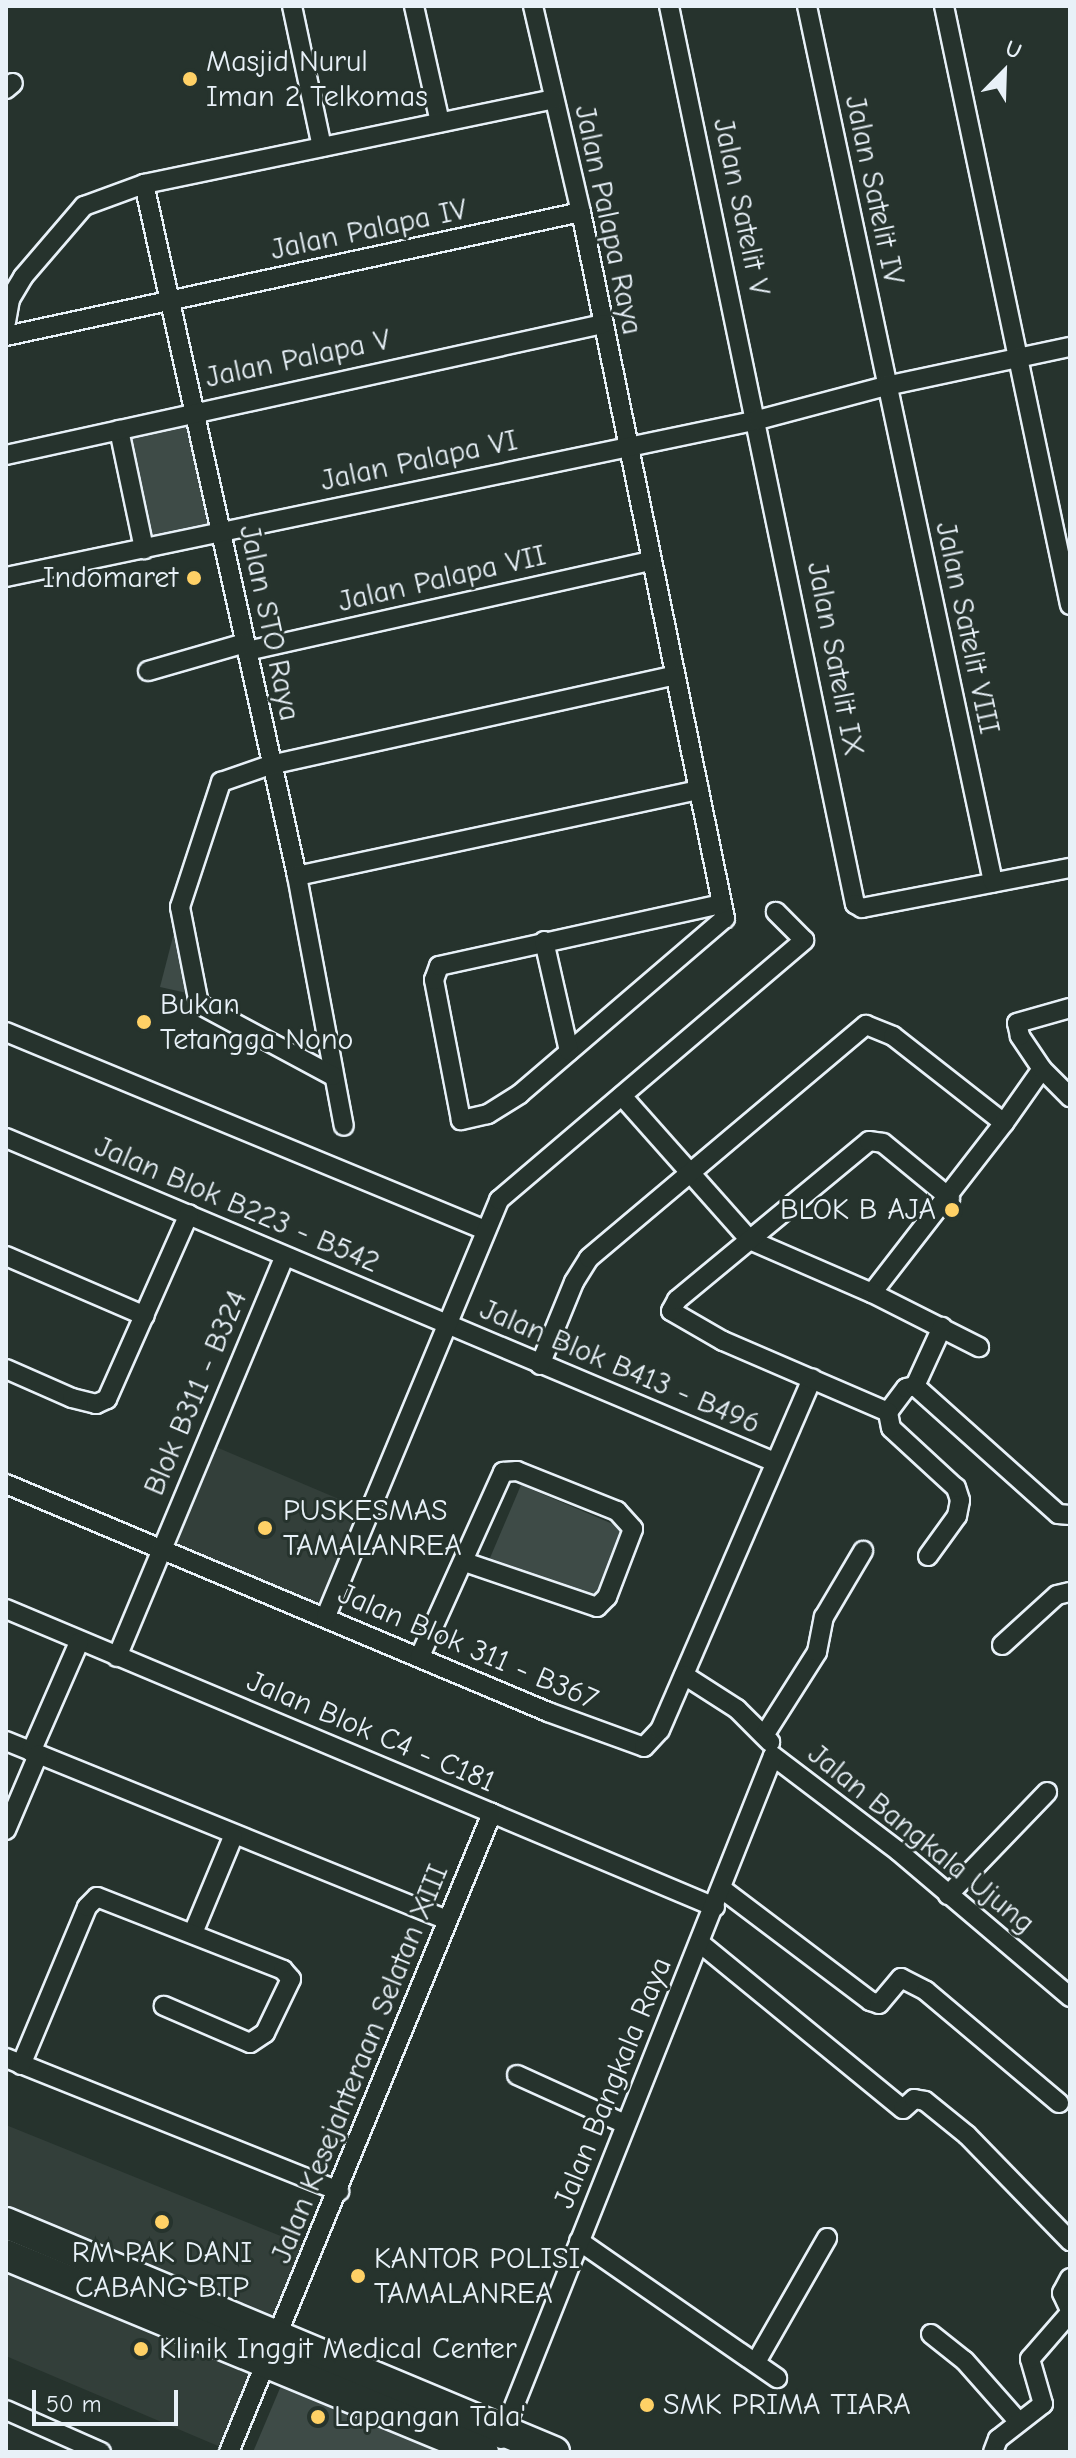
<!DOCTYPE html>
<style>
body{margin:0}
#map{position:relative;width:1076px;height:2458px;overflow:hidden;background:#26332d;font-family:"Comic Neue",sans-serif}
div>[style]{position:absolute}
.built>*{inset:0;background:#333f3a;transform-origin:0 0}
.green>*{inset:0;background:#3e4b47;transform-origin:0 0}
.roads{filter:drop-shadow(2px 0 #e8f1f8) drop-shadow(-2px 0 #e8f1f8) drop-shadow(0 2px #e8f1f8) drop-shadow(0 -2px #e8f1f8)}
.street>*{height:18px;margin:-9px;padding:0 9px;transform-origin:9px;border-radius:9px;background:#26332d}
.primary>*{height:30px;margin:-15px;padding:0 15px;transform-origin:15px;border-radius:15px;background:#26332d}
.dots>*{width:22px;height:22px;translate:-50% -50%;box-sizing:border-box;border:4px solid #26332d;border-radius:50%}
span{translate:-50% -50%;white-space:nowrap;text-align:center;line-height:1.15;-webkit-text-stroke:6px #26332d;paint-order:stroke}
.poi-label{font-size:30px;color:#e8f1f8}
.left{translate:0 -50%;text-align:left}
.right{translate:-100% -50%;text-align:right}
.street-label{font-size:30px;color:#e8f1f8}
.frame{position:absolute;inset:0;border:8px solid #e8f1f8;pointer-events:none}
.north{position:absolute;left:964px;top:32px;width:80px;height:80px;-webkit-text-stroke:6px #26332d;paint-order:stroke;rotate:23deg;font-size:22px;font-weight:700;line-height:32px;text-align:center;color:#e8f1f8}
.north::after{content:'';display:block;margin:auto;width:28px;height:36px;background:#e8f1f8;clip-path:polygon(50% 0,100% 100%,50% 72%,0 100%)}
.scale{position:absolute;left:32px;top:2390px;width:146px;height:36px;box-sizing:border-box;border:4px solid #e8f1f8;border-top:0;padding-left:10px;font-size:24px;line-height:28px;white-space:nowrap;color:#e8f1f8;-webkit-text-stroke:6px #26332d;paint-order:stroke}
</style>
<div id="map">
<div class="built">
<div style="left:209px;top:1444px;width:169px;height:111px;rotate:23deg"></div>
<div style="left:6px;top:2125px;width:321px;height:84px;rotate:22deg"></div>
<div style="left:6px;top:2268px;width:268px;height:81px;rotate:23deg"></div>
</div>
<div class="green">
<div style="left:192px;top:423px;width:106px;height:67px;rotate:77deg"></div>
<div style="clip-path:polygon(176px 925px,187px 993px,160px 987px)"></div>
<div style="left:521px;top:1485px;width:116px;height:84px;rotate:23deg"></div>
<div style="clip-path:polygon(283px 2381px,453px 2452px,253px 2452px)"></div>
</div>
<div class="roads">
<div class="street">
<div style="left:292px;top:6px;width:144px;rotate:78deg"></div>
<div style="left:414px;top:6px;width:119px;rotate:77.4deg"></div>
<div style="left:533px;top:6px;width:212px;rotate:76.9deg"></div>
<div style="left:581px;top:212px;width:721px;rotate:78.47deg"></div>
<div style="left:725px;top:918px;width:270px;rotate:139.4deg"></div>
<div style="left:520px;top:1094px;width:38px;rotate:148deg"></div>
<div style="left:488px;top:1114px;width:28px;rotate:167deg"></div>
<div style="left:461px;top:1120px;width:143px;rotate:-100.9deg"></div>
<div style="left:434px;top:980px;width:15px;rotate:-70deg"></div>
<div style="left:439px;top:966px;width:289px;rotate:-12.4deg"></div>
<div style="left:669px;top:6px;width:917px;rotate:78.3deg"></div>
<div style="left:855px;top:904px;width:8px;rotate:30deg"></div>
<div style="left:862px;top:908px;width:212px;rotate:-10.9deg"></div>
<div style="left:807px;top:6px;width:896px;rotate:78.01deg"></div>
<div style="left:944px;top:6px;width:612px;rotate:78.12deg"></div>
<div style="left:6px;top:89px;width:9px;rotate:-41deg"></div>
<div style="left:144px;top:184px;width:418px;rotate:-11.7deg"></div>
<div style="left:6px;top:322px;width:23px;rotate:-80deg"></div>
<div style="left:10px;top:299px;width:26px;rotate:-59deg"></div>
<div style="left:23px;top:277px;width:94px;rotate:-49.3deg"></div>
<div style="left:84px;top:206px;width:64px;rotate:-20.1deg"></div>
<div style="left:144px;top:184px;width:709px;rotate:77.53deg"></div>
<div style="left:297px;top:876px;width:254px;rotate:79.4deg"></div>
<div style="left:6px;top:336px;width:588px;rotate:-12.17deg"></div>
<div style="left:119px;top:430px;width:122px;rotate:78.1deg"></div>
<div style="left:6px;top:455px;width:611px;rotate:-12.38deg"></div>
<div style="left:6px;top:577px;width:768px;rotate:-11.79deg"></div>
<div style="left:758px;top:420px;width:132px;rotate:-14.9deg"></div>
<div style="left:886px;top:386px;width:188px;rotate:-12deg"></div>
<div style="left:247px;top:651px;width:412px;rotate:-12.6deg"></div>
<div style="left:148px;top:671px;width:101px;rotate:-16.1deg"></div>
<div style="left:297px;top:876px;width:411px;rotate:-12.1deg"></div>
<div style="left:544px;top:941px;width:113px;rotate:77.2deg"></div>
<div style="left:6px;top:1032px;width:518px;rotate:22.46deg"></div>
<div style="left:1042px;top:1069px;width:40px;rotate:-124deg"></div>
<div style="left:1020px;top:1036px;width:13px;rotate:-103deg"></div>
<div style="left:1017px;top:1023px;width:55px;rotate:-15.8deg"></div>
<div style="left:333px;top:1076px;width:152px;rotate:-151.8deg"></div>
<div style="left:199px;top:1004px;width:99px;rotate:-101.1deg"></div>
<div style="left:180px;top:907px;width:132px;rotate:-71.8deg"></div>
<div style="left:221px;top:782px;width:52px;rotate:-19.1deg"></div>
<div style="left:270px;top:765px;width:413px;rotate:-12.5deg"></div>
<div style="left:622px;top:1096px;width:193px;rotate:48.4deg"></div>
<div style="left:750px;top:1240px;width:133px;rotate:23.5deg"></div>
<div style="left:872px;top:1293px;width:215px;rotate:-52.2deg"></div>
<div style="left:6px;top:1138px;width:831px;rotate:22.86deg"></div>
<div style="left:6px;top:1256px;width:151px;rotate:23.3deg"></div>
<div style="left:872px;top:1293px;width:120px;rotate:26.8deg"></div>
<div style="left:540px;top:1365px;width:90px;rotate:-67.7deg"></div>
<div style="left:574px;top:1282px;width:28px;rotate:-58deg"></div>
<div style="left:589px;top:1258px;width:362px;rotate:-40.1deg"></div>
<div style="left:866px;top:1025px;width:29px;rotate:22deg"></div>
<div style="left:893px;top:1036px;width:141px;rotate:38.1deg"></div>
<div style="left:1004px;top:1123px;width:66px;rotate:-54.9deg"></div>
<div style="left:1042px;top:1069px;width:40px;rotate:45deg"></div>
<div style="left:6px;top:1369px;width:72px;rotate:23.7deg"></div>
<div style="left:72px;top:1398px;width:25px;rotate:14deg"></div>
<div style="left:96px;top:1404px;width:12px;rotate:-24deg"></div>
<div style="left:107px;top:1399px;width:202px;rotate:-66.1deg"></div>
<div style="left:915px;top:1386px;width:65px;rotate:-65.4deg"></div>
<div style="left:888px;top:1412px;width:30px;rotate:-53deg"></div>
<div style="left:906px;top:1388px;width:9px;rotate:-13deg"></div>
<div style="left:915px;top:1386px;width:192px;rotate:41.8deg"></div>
<div style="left:1058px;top:1514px;width:12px;rotate:5deg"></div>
<div style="left:6px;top:1484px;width:588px;rotate:22.81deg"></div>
<div style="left:548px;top:1712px;width:102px;rotate:20deg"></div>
<div style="left:644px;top:1747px;width:23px;rotate:-47deg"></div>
<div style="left:660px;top:1730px;width:383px;rotate:-66.6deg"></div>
<div style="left:928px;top:1556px;width:49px;rotate:-54.1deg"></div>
<div style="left:957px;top:1516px;width:16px;rotate:-79deg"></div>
<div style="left:960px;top:1500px;width:13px;rotate:-108deg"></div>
<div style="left:956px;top:1488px;width:88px;rotate:-137.3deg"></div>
<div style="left:891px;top:1428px;width:16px;rotate:-101deg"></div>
<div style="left:888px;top:1412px;width:180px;rotate:-156.7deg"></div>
<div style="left:723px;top:1341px;width:60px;rotate:-150deg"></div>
<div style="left:671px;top:1311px;width:13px;rotate:-61deg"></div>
<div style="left:677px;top:1300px;width:249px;rotate:-39.6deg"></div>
<div style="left:869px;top:1141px;width:14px;rotate:8deg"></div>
<div style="left:883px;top:1143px;width:87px;rotate:39.4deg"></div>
<div style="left:6px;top:1609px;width:769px;rotate:22.8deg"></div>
<div style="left:326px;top:1616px;width:451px;rotate:-67.4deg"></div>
<div style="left:499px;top:1200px;width:401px;rotate:-40.4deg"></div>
<div style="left:804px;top:940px;width:40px;rotate:-135deg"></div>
<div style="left:1002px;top:1645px;width:74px;rotate:-42.3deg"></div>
<div style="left:1057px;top:1595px;width:13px;rotate:-13deg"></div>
<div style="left:420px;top:1656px;width:202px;rotate:-65.7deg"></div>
<div style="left:503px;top:1472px;width:14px;rotate:-4deg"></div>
<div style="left:517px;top:1471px;width:108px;rotate:21.8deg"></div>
<div style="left:617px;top:1511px;width:24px;rotate:48deg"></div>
<div style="left:633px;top:1529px;width:73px;rotate:110.9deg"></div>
<div style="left:607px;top:1597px;width:14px;rotate:135deg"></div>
<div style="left:597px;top:1607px;width:139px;rotate:-161.2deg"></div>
<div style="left:117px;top:1657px;width:433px;rotate:-67.3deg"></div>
<div style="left:684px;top:1675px;width:63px;rotate:32.7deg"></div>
<div style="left:737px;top:1709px;width:47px;rotate:45deg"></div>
<div style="left:765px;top:1734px;width:97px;rotate:-57.6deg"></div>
<div style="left:817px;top:1652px;width:36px;rotate:-79deg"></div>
<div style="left:824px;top:1617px;width:77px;rotate:-59.4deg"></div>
<div style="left:6px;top:1741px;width:475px;rotate:22.1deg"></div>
<div style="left:31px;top:1752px;width:120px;rotate:-66.4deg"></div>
<div style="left:773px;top:1756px;width:157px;rotate:37.2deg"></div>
<div style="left:898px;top:1851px;width:226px;rotate:40.3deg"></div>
<div style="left:6px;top:1830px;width:82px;rotate:-66.9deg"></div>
<div style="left:722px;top:1889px;width:186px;rotate:37.1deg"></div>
<div style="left:870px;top:2001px;width:9px;rotate:18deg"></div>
<div style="left:879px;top:2004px;width:34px;rotate:-50deg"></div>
<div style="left:901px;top:1978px;width:28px;rotate:27deg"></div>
<div style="left:926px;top:1991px;width:174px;rotate:40.1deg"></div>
<div style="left:948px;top:1895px;width:143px;rotate:-46.1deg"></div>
<div style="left:193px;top:1933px;width:104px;rotate:-67.4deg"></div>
<div style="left:700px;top:1943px;width:262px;rotate:39.3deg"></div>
<div style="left:903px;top:2109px;width:15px;rotate:-42deg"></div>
<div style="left:914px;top:2099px;width:11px;rotate:10deg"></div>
<div style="left:925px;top:2101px;width:54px;rotate:39deg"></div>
<div style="left:967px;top:2135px;width:148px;rotate:45.8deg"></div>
<div style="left:6px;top:2058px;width:359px;rotate:21.8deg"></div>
<div style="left:21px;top:2065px;width:171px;rotate:-67.3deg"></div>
<div style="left:87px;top:1907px;width:14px;rotate:-45deg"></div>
<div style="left:97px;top:1897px;width:200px;rotate:21.4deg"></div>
<div style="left:283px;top:1970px;width:12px;rotate:48deg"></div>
<div style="left:291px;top:1979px;width:60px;rotate:115.7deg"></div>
<div style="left:265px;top:2033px;width:18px;rotate:146deg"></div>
<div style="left:250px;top:2043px;width:94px;rotate:-156.7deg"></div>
<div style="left:517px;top:2075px;width:119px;rotate:24.4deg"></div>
<div style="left:579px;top:2241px;width:241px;rotate:34.7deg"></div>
<div style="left:1070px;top:2278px;width:17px;rotate:118deg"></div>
<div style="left:1062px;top:2293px;width:19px;rotate:65deg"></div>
<div style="left:931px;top:2334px;width:43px;rotate:38.5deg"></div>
<div style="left:965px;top:2361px;width:81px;rotate:48.5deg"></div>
<div style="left:756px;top:2362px;width:143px;rotate:-60.2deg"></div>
<div style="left:6px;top:2410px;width:104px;rotate:23.9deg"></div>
<div style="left:501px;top:2439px;width:735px;rotate:-68.29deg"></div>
<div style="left:229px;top:2452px;width:691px;rotate:-67.63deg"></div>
<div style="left:993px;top:2452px;width:14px;rotate:-69deg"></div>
<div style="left:998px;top:2439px;width:57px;rotate:-37.9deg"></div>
<div style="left:1043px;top:2404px;width:47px;rotate:-106.1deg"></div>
<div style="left:1030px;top:2359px;width:61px;rotate:-49deg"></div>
</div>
<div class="primary">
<div style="left:6px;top:2223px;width:594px;rotate:22.68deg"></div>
<div style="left:6px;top:2255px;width:516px;rotate:22.44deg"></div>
</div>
</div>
<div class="dots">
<div style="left:190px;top:79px;background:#ffd166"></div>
<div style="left:194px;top:578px;background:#ffd166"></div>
<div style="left:144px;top:1022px;background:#ffd166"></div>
<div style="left:952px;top:1210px;background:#ffd166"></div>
<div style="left:265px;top:1528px;background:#ffd166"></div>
<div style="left:162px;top:2222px;background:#ffd166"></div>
<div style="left:358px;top:2276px;background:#ffd166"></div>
<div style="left:141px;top:2349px;background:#ffd166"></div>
<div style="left:647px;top:2405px;background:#ffd166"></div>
<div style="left:318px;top:2417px;background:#ffd166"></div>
</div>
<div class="poi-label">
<span class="left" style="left:206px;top:79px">Masjid Nurul<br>Iman 2 Telkomas</span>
<span class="right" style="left:178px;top:578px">Indomaret</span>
<span class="left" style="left:160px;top:1022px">Bukan<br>Tetangga Nono</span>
<span class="right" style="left:936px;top:1210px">BLOK B AJA</span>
<span class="left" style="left:283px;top:1528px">PUSKESMAS<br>TAMALANREA</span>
<span style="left:162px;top:2270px">RM PAK DANI<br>CABANG BTP</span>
<span class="left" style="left:374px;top:2276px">KANTOR POLISI<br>TAMALANREA</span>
<span class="left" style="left:159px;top:2349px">Klinik Inggit Medical Center</span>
<span class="left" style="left:663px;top:2405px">SMK PRIMA TIARA</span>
<span class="left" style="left:334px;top:2417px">Lapangan Tala'</span>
</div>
<div class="street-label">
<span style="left:874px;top:190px;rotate:78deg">Jalan Satelit IV</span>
<span style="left:741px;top:207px;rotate:78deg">Jalan Satelit V</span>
<span style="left:608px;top:220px;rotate:78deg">Jalan Palapa Raya</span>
<span style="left:369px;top:230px;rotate:-12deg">Jalan Palapa IV</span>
<span style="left:298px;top:359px;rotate:-12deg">Jalan Palapa V</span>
<span style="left:419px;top:461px;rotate:-12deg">Jalan Palapa VI</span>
<span style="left:442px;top:579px;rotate:-13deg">Jalan Palapa VII</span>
<span style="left:269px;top:623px;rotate:78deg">Jalan STO Raya</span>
<span style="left:967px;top:628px;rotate:78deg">Jalan Satelit VIII</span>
<span style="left:835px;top:659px;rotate:79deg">Jalan Satelit IX</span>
<span style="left:237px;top:1205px;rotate:23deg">Jalan Blok B223 - B542</span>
<span style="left:620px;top:1367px;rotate:23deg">Jalan Blok B413 - B496</span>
<span style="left:196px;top:1393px;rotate:-67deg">Blok B311 - B324</span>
<span style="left:468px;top:1647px;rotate:23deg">Jalan Blok 311 - B367</span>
<span style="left:371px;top:1732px;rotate:23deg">Jalan Blok C4 - C181</span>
<span style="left:921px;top:1839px;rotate:39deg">Jalan Bangkala Ujung</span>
<span style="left:360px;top:2064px;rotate:-68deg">Jalan Kesejahteraan Selatan XIII</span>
<span style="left:613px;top:2083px;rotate:-68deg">Jalan Bangkala Raya</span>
</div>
<div class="frame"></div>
<div class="north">U</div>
<div class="scale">50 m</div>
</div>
